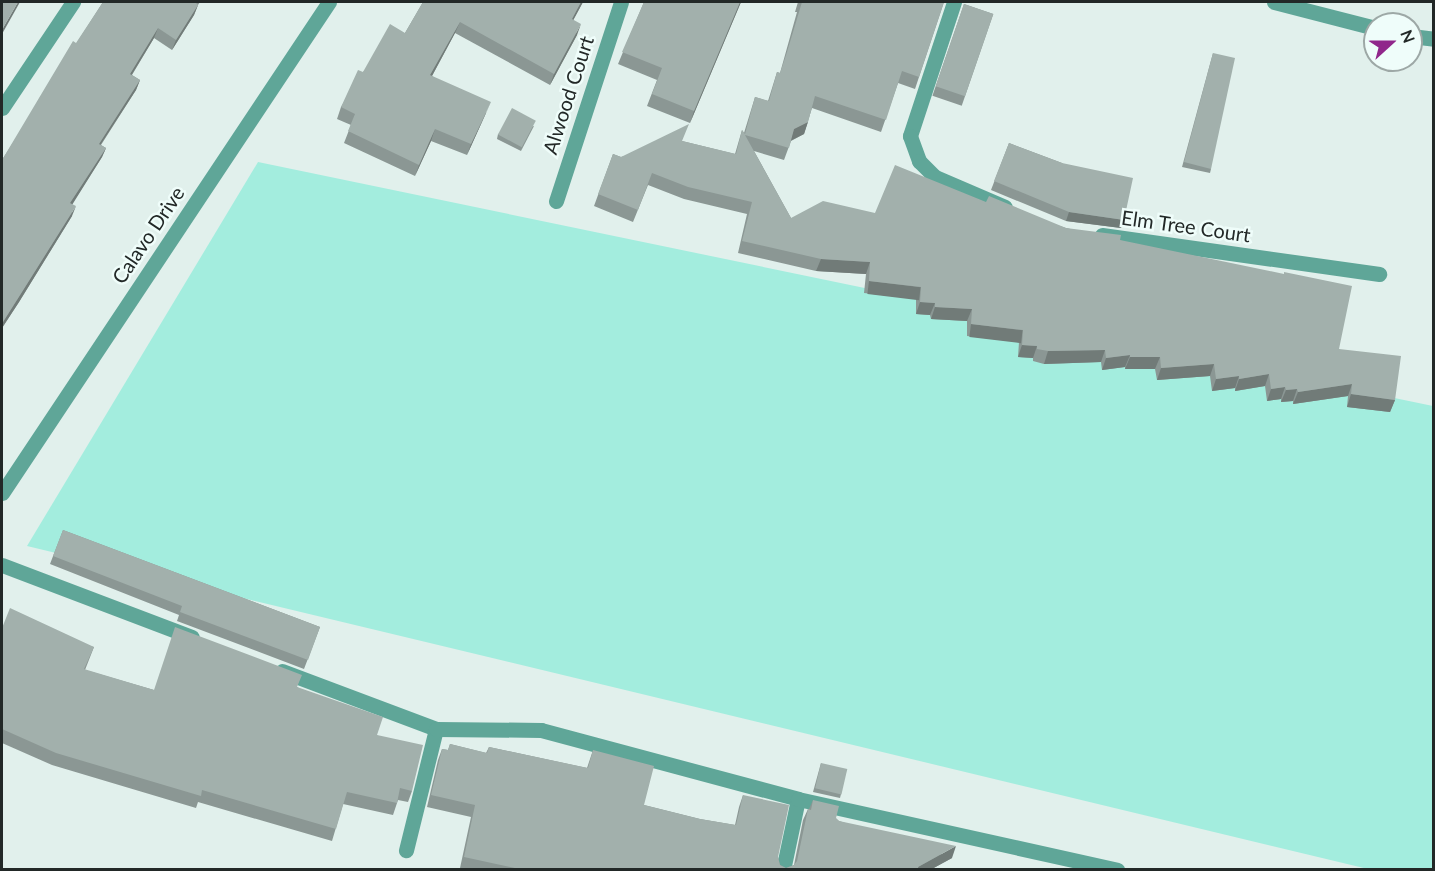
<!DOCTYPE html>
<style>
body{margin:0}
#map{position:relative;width:1435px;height:871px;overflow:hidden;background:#e1f0ec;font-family:Lato,sans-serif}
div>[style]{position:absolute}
.green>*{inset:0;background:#a3edde}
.service>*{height:15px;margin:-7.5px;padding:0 7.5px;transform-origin:7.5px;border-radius:7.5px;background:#5fa698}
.minor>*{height:15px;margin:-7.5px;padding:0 7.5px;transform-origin:7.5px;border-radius:7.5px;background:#5fa698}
.tertiary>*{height:15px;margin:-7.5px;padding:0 7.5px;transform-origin:7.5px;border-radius:7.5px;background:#5fa698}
.wall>*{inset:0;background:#8b9794;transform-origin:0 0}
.shaded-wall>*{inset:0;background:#717b78;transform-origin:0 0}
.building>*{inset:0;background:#a2b0ac;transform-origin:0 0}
span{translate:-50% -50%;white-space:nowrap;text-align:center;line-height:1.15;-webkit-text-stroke:5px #effdfa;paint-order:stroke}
.street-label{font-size:20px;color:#222827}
.frame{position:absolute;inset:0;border:3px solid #222827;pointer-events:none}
.north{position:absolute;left:1363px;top:12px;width:60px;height:60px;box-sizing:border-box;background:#effdfa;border:2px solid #9da8a6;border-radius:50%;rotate:69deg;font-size:16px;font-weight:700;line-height:24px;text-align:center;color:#222827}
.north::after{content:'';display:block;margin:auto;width:21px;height:27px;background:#90278b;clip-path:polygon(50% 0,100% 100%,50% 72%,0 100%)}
</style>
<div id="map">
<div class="green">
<div style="clip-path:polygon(258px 162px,1433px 406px,1433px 869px,1368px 869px,27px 546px)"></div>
</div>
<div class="service">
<div style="left:2px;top:108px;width:128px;rotate:-56.2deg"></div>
<div style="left:2px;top:565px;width:203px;rotate:20.8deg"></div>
<div style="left:282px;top:671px;width:165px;rotate:20.6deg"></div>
<div style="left:436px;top:729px;width:125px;rotate:103.9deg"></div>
<div style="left:436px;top:729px;width:105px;rotate:0.5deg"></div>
<div style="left:541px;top:730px;width:266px;rotate:15deg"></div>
<div style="left:798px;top:799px;width:73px;rotate:101.9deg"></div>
<div style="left:798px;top:799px;width:327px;rotate:12.5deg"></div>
</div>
<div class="minor">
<div style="left:954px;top:2px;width:141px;rotate:108.2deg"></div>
<div style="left:910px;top:136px;width:27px;rotate:70deg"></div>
<div style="left:919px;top:161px;width:23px;rotate:45deg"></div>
<div style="left:935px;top:177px;width:76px;rotate:23.2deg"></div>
<div style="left:1274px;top:2px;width:104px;rotate:14.4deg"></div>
<div style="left:1411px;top:36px;width:23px;rotate:7deg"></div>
<div style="left:556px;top:201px;width:209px;rotate:-71.9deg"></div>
<div style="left:1102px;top:235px;width:280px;rotate:8deg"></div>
</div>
<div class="tertiary">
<div style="left:2px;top:493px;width:590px;rotate:-56.34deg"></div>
</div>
<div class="wall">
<div style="clip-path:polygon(103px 2px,200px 2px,198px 5px,194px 15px,172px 50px,154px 38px,132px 75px,140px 80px,136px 90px,101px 145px,106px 148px,102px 157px,72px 204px,72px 216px,19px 302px,2px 328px,2px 160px)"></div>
<div style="clip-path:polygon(423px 2px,583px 2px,573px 20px,577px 35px,550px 85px,455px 33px,432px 76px,486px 113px,467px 155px,431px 141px,415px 176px,344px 143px,351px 125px,337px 119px,341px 107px,363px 72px,405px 33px)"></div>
<div style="clip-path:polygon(644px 2px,741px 2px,690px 123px,647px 106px,657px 80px,618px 64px)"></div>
<div style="clip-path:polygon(798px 2px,944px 2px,915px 89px,898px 83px,881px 132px,812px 108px,804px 134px,791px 141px,784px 160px,754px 151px,791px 218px,875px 213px,986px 202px,1066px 228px,1120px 240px,1339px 349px,1395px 400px,1390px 412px,1347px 407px,1348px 396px,1293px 404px,1293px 401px,1281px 402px,1281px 399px,1267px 401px,1265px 386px,1235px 391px,1235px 388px,1212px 391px,1210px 376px,1157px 380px,1155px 369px,1125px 369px,1125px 367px,1102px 370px,1101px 362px,1044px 364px,1033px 361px,1033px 358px,1018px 357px,1019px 342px,967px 336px,967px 321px,931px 319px,930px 315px,916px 314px,916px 299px,864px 293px,866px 274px,816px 271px,738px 253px,747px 214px,684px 199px,648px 185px,633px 222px,594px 206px,613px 154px,621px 157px,682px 141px,735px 154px,742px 130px,744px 133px,755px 97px,768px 101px,777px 72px,780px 73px,797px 12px,795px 12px)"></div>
<div style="left:964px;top:4px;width:31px;height:97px;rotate:19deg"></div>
<div style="clip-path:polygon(1213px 53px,1211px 169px,1210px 173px,1182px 167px)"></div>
<div style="clip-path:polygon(534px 126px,521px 151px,497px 139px,498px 134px)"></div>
<div style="clip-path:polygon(1009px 143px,1062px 163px,1124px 220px,1121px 228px,1066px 221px,991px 190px)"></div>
<div style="clip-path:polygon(63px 530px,320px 627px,304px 669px,177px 621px,179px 615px,50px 564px)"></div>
<div style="clip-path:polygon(2px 628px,94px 647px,85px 670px,154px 690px,297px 687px,377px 735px,412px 791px,408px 802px,398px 800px,393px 815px,343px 804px,332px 841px,198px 802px,196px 808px,52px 765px,2px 743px)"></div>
<div style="clip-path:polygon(450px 744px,486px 753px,489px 747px,587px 768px,593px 750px,644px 805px,700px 819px,735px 825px,739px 807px,743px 795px,778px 857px,780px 865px,786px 868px,794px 865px,803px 820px,808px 809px,809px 809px,813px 800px,839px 821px,952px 858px,930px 870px,466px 870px,460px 868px,471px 817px,427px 807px,438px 760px,442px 749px,448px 750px)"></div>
<div style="clip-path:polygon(821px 763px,841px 794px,840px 798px,813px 792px)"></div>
</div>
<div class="shaded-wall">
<div style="clip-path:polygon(18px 2px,20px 2px,2px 34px,3px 28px)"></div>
<div style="clip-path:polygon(581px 2px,583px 2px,568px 30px,572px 19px)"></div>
<div style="clip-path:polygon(740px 2px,741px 2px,690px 123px,694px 111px)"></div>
<div style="clip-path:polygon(198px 5px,194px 15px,172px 50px,176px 40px)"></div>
<div style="clip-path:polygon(460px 22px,455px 33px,426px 87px,430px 75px)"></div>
<div style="clip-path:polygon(581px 24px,577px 35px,550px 85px,554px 74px)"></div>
<div style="clip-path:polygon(158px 28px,154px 38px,126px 84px,130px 74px)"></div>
<div style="clip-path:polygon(140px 80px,136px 90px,95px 153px,99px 144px)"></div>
<div style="clip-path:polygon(491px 102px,486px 113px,467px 155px,471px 144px)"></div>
<div style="clip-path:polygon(808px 122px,804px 134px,790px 141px,794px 129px)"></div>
<div style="clip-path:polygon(435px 129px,431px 141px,415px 176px,419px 165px)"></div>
<div style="clip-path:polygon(106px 148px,102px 157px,67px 213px,70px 203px)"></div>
<div style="clip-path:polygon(76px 206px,72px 216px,19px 302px,2px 328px,3px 322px)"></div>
<div style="clip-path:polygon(1069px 212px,1124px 220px,1121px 228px,1066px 221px)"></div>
<div style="clip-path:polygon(821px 259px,870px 262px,866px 274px,816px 271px)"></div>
<div style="left:869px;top:281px;width:52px;height:13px;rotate:7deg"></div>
<div style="clip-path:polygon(920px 302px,935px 303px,930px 315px,916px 314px)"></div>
<div style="clip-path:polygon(935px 307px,972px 309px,967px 321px,931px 319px)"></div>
<div style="left:971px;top:324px;width:52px;height:13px;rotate:7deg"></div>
<div style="clip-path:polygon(1022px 345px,1037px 346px,1033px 358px,1018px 357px)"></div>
<div style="clip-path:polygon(1105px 350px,1101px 362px,1044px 364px,1048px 351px)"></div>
<div style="clip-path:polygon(1130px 355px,1125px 367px,1102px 370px,1106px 358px)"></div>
<div style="clip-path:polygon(1130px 357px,1160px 357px,1155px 369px,1125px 369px)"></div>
<div style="clip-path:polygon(1214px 364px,1210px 376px,1157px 380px,1161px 368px)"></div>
<div style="clip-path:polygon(1269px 374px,1265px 386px,1235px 391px,1239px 379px)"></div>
<div style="clip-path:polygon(1239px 376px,1235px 388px,1212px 391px,1216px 379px)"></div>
<div style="clip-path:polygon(1352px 384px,1348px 396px,1293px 404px,1298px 392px)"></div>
<div style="clip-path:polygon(1285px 387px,1281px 399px,1267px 401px,1271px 389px)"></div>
<div style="clip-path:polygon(1297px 389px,1293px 401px,1281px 402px,1286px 390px)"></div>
<div style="clip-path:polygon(1351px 394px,1395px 400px,1390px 412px,1347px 407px)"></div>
<div style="clip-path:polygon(956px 846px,952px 858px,930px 870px,917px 870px,918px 867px)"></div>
</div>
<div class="building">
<div style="clip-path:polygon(2px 2px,18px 2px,3px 28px,2px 27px)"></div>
<div style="clip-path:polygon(103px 2px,197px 2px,196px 3px,198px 5px,176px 40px,158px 28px,130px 74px,140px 80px,99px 144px,106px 148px,70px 203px,76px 206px,22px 292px,3px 322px,2px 321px,2px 160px,73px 41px,76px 43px)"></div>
<div style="clip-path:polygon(423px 2px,581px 2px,572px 19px,581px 24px,554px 74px,460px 22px,430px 75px,491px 102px,471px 144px,435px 129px,419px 165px,348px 131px,355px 114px,341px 107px,358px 70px,363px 72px,390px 24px,405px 33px)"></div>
<div style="clip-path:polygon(644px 2px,740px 2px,694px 111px,652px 94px,662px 68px,622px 52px)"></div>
<div style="clip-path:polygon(802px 2px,944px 2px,919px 77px,902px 71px,886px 120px,815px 96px,808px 122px,794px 129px,789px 148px,745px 135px,791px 218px,823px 201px,875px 213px,895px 165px,986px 202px,989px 196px,1066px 228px,1121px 235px,1120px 240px,1284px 274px,1284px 272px,1352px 286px,1339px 349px,1401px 356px,1395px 400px,1351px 394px,1352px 384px,1298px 392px,1297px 389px,1286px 390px,1285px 387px,1271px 389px,1269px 374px,1239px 379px,1239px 376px,1216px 379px,1214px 364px,1161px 368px,1160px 357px,1130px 357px,1130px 355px,1106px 358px,1105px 350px,1048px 351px,1037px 349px,1037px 346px,1022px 345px,1023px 330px,971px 324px,972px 309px,935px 307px,935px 303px,920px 302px,921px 287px,869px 281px,870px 262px,821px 259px,742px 241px,752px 202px,688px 187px,652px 173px,638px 210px,598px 194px,613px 154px,621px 157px,689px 124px,682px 141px,736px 154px,742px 130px,745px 134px,755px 97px,769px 101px,777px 72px,780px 73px,787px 52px)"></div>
<div style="left:964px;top:4px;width:31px;height:87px;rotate:19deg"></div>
<div style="clip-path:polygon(1213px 53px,1235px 58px,1211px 169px,1184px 162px)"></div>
<div style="left:512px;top:108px;width:27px;height:30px;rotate:28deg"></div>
<div style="clip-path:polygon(1009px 143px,1062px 163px,1133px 178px,1124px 220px,1069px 212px,994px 181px)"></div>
<div style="clip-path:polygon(63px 530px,320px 627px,308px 660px,180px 612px,182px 606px,53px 556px)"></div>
<div style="clip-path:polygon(10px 608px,94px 647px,84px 669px,154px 690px,175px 627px,302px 675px,297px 687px,383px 717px,377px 735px,423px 745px,412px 791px,400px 788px,397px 803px,347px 792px,336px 829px,202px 790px,201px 796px,56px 753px,2px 729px,2px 628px)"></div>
<div style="clip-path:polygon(450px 744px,487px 753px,489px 747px,588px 768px,593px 750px,654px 766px,644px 805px,700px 819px,736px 825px,743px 795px,789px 805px,778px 857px,780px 865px,786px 868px,794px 865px,797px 861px,808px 809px,811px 810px,813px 800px,839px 806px,836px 818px,839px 821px,956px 846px,918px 867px,919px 870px,524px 870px,464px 857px,475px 805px,431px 795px,442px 749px,448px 750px)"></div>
<div style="left:821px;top:763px;width:27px;height:26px;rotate:13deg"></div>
</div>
<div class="street-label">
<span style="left:568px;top:95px;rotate:-72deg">Alwood Court</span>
<span style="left:1186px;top:226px;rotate:8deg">Elm Tree Court</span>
<span style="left:148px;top:235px;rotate:-56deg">Calavo Drive</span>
</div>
<div class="frame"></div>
<div class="north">N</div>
</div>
